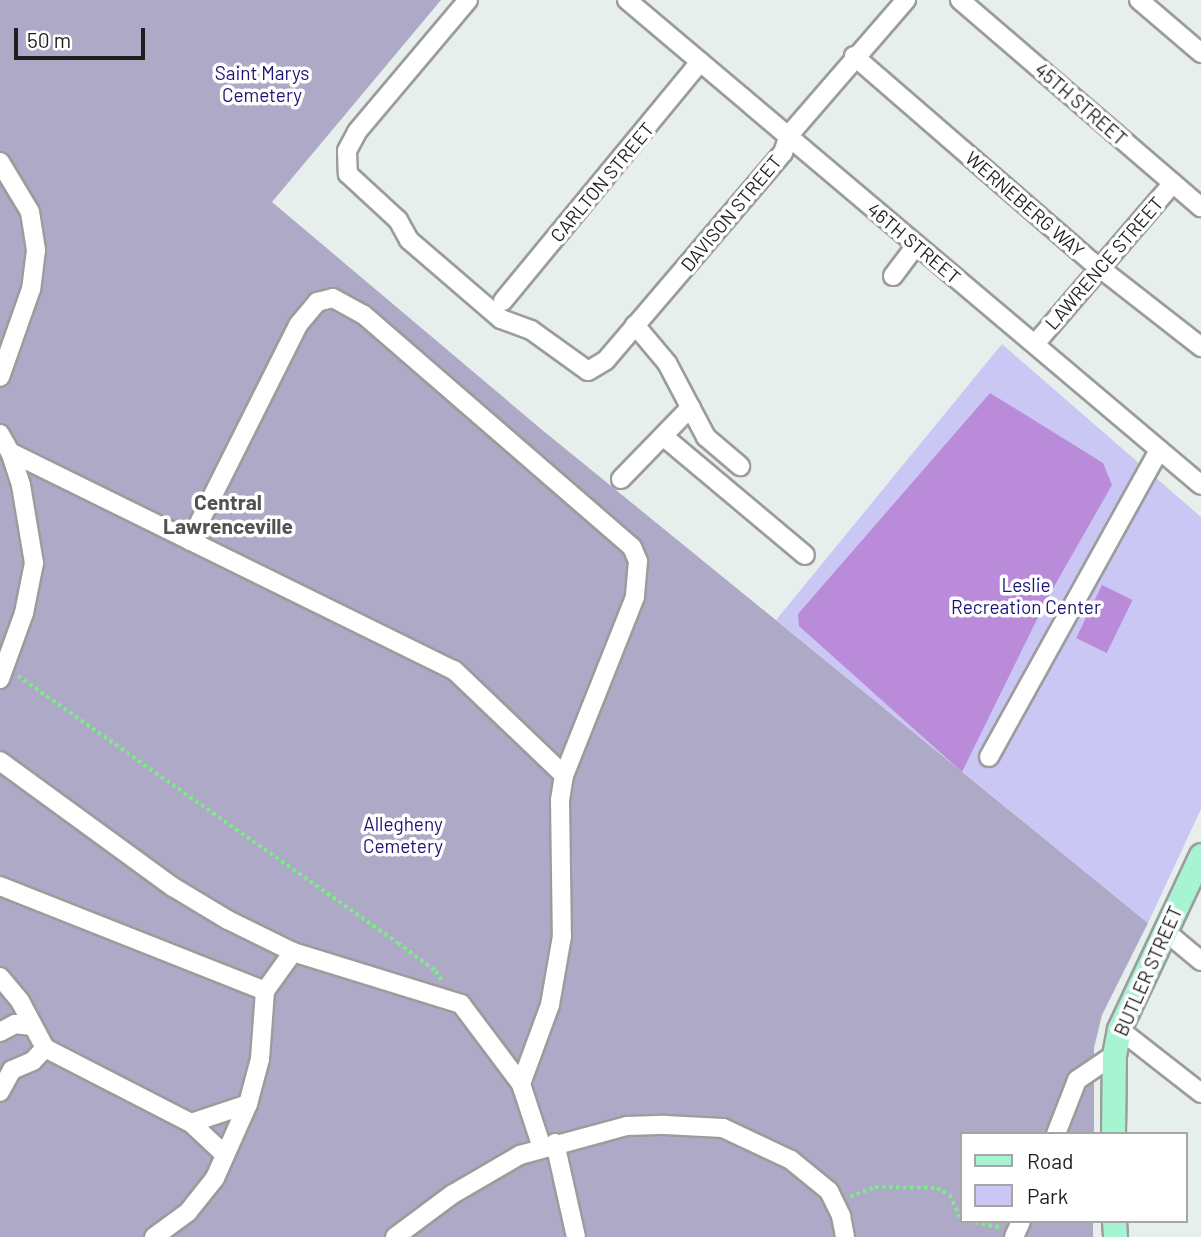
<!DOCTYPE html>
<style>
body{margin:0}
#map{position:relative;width:1201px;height:1237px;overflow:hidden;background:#e6efec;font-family:Barlow,sans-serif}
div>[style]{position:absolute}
.cemetery>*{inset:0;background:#ada9c6}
.park>*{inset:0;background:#cbc7f5}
.pitch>*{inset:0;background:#b98bd8;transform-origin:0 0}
.path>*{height:3.5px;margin-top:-1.75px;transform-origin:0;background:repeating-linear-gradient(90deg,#78ee83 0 3.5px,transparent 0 7px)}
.roads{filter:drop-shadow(2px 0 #9c9c9c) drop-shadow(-2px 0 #9c9c9c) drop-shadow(0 2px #9c9c9c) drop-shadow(0 -2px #9c9c9c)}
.minor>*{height:18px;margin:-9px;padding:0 9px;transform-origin:9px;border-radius:9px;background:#fff}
.major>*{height:23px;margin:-11.5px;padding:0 11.5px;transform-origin:11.5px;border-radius:11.5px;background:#a6f4d2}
span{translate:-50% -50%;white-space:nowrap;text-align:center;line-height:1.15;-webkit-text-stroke:7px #fff;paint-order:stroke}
.park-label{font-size:19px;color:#1c1576}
.street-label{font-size:19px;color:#1f1f1f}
.neighbourhood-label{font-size:21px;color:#525252;font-weight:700}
.legend{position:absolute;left:960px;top:1132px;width:228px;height:91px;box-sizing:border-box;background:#fff;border:2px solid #a5a5a5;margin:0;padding:9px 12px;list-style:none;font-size:21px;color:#1f1f1f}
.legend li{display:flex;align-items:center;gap:14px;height:35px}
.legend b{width:35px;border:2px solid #a5a5a5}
.scale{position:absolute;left:14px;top:28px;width:131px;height:32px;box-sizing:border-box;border:4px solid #1f1f1f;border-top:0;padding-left:9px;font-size:21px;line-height:24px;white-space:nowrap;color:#1f1f1f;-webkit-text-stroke:5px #fff;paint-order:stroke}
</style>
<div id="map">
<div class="cemetery">
<div style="clip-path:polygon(0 0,441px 0,272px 202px,541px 429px,1148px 923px,1102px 1015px,1094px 1048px,1094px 1134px,961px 1134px,961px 1221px,1093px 1221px,1093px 1237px,0 1237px)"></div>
</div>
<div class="park">
<div style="clip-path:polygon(1002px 344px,1201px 517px,1201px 809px,1148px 923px,776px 620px)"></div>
</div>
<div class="pitch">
<div style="clip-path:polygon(990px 393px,1103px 463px,1112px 485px,1047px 599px,962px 772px,799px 626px,798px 614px)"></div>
<div style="left:1102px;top:585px;width:34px;height:59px;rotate:26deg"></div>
</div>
<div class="path">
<div style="left:18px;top:676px;width:464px;rotate:35.1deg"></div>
<div style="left:398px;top:943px;width:47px;rotate:36.4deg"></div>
<div style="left:436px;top:971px;width:12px;rotate:59deg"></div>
<div style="left:850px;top:1197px;width:27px;rotate:-22deg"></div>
<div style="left:875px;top:1187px;width:62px;rotate:0.9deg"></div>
<div style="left:937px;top:1188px;width:15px;rotate:28deg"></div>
<div style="left:950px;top:1195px;width:27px;rotate:66deg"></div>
<div style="left:968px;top:1221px;width:33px;rotate:11deg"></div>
</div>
<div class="roads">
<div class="minor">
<div style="left:468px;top:0;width:172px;rotate:130.1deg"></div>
<div style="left:357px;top:132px;width:21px;rotate:118deg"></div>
<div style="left:347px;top:151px;width:23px;rotate:88deg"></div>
<div style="left:348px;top:174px;width:68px;rotate:42.6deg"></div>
<div style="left:398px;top:220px;width:23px;rotate:61deg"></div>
<div style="left:409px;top:240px;width:121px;rotate:40.7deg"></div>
<div style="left:501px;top:319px;width:32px;rotate:20deg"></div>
<div style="left:531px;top:330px;width:70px;rotate:35.7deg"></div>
<div style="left:588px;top:371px;width:21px;rotate:-31deg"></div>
<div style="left:606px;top:360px;width:272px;rotate:-49.5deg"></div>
<div style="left:783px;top:153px;width:19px;rotate:-72deg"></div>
<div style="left:789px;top:135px;width:179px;rotate:-49.1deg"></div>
<div style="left:627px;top:0;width:751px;rotate:40.2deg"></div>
<div style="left:960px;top:0;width:318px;rotate:40.7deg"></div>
<div style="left:1139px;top:0;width:82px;rotate:40.5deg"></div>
<div style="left:854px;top:56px;width:313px;rotate:40.9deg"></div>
<div style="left:1091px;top:261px;width:140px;rotate:38deg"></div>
<div style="left:0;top:162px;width:58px;rotate:59deg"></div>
<div style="left:30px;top:212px;width:38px;rotate:81deg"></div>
<div style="left:36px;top:250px;width:39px;rotate:97deg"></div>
<div style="left:31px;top:289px;width:93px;rotate:109.4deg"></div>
<div style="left:893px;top:276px;width:38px;rotate:-53deg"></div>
<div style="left:503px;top:301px;width:310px;rotate:-50.5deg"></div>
<div style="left:635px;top:325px;width:50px;rotate:49.9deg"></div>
<div style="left:667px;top:363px;width:84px;rotate:62.2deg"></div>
<div style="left:706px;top:437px;width:45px;rotate:40.5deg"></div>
<div style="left:1035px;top:344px;width:212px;rotate:-49.4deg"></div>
<div style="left:0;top:434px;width:21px;rotate:61deg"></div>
<div style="left:10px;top:452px;width:495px;rotate:26.2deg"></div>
<div style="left:454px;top:670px;width:152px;rotate:43.7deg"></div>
<div style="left:663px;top:436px;width:185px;rotate:40deg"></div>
<div style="left:621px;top:479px;width:100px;rotate:-45.8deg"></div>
<div style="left:190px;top:541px;width:241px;rotate:-63.4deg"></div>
<div style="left:298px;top:325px;width:30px;rotate:-50deg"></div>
<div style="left:317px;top:302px;width:16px;rotate:-14deg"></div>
<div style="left:333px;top:298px;width:35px;rotate:29deg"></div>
<div style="left:364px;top:315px;width:354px;rotate:40.9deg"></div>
<div style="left:632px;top:547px;width:15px;rotate:67deg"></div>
<div style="left:638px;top:561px;width:36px;rotate:95deg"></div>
<div style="left:635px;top:597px;width:192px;rotate:111.7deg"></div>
<div style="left:564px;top:775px;width:25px;rotate:99deg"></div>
<div style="left:560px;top:800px;width:136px;rotate:89.2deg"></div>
<div style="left:562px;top:936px;width:70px;rotate:99.9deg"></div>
<div style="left:550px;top:1005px;width:84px;rotate:110.2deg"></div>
<div style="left:521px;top:1084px;width:67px;rotate:71.8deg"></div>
<div style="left:0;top:679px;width:70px;rotate:-70deg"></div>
<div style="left:24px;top:613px;width:51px;rotate:-78.7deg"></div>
<div style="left:34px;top:563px;width:79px;rotate:-99.5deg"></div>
<div style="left:21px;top:485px;width:35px;rotate:-108deg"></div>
<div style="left:989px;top:757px;width:351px;rotate:-61deg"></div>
<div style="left:0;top:761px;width:214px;rotate:36.1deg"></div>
<div style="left:173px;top:887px;width:64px;rotate:31deg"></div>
<div style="left:228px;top:920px;width:72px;rotate:26.2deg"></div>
<div style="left:293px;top:952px;width:176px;rotate:17.2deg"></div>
<div style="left:461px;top:1004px;width:100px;rotate:53.1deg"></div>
<div style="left:0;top:886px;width:285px;rotate:21.6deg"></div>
<div style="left:1165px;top:931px;width:47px;rotate:39.8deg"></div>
<div style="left:0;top:977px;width:31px;rotate:50deg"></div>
<div style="left:20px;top:1001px;width:53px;rotate:62deg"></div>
<div style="left:45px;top:1048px;width:18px;rotate:133deg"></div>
<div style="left:33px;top:1061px;width:23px;rotate:157deg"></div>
<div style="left:12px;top:1070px;width:25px;rotate:119deg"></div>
<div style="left:1119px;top:1029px;width:104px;rotate:38deg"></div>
<div style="left:0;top:1032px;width:17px;rotate:-28deg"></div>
<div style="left:15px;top:1024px;width:17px;rotate:7deg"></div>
<div style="left:45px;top:1048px;width:164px;rotate:27.2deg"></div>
<div style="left:191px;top:1123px;width:45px;rotate:43.2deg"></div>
<div style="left:191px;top:1123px;width:60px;rotate:-18.4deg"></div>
<div style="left:1056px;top:1134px;width:58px;rotate:-68.7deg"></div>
<div style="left:1077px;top:1080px;width:45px;rotate:-34deg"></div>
<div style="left:555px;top:1143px;width:96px;rotate:77.4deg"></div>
<div style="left:154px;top:1237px;width:42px;rotate:-36.3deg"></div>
<div style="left:188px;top:1212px;width:43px;rotate:-51.5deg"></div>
<div style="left:215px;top:1178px;width:81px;rotate:-66deg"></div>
<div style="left:248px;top:1104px;width:47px;rotate:-75.1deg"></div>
<div style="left:260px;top:1059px;width:68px;rotate:-85.8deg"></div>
<div style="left:265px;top:991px;width:48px;rotate:-54.3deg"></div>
<div style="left:395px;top:1237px;width:72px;rotate:-36.6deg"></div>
<div style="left:453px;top:1194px;width:78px;rotate:-30.2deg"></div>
<div style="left:520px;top:1155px;width:111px;rotate:-15.2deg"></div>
<div style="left:627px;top:1126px;width:38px;rotate:-2deg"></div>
<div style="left:665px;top:1125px;width:58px;rotate:3deg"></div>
<div style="left:723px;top:1128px;width:75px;rotate:25.2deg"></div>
<div style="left:791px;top:1160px;width:49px;rotate:39.2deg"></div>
<div style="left:829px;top:1191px;width:28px;rotate:64deg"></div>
<div style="left:841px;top:1216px;width:21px;rotate:79deg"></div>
<div style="left:1014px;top:1237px;width:17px;rotate:-66deg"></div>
</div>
<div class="major">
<div style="left:1113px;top:1134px;width:79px;rotate:-89.3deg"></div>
<div style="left:1114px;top:1055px;width:26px;rotate:-79deg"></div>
<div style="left:1119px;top:1029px;width:192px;rotate:-64.8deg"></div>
<div style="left:1114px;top:1221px;width:16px;rotate:86deg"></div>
</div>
</div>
<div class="park-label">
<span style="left:262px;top:84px">Saint Marys<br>Cemetery</span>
<span style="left:1026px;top:596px">Leslie<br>Recreation Center</span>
<span style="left:403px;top:835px">Allegheny<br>Cemetery</span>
</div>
<div class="street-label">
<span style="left:1081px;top:104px;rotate:41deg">45TH STREET</span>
<span style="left:602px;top:182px;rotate:-50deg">CARLTON STREET</span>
<span style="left:1025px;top:204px;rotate:41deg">WERNEBERG WAY</span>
<span style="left:731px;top:213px;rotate:-50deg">DAVISON STREET</span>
<span style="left:914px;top:243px;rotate:40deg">46TH STREET</span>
<span style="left:1104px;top:263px;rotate:-49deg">LAWRENCE STREET</span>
<span style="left:1148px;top:971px;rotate:-66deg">BUTLER STREET</span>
</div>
<div class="neighbourhood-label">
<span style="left:228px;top:514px">Central<br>Lawrenceville</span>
</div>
<ul class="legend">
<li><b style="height:9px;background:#a6f4d2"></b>Road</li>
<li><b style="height:19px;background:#cbc7f5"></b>Park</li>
</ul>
<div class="scale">50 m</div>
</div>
